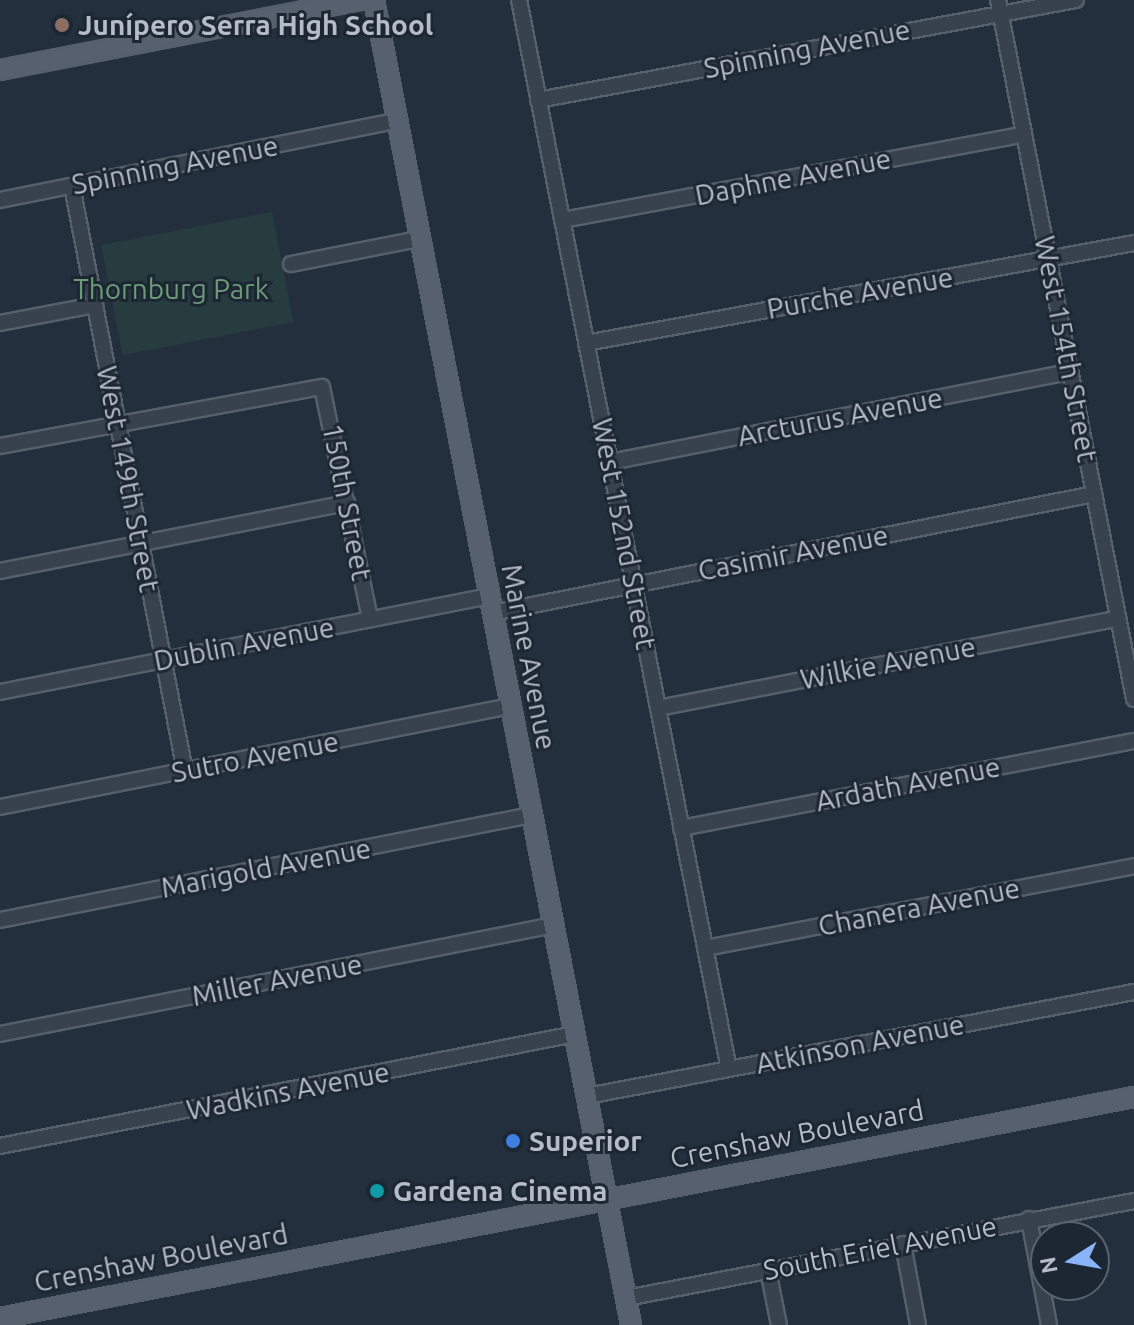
<!DOCTYPE html>
<meta charset="utf-8">
<style>
body{margin:0}
#map{position:relative;width:1134px;height:1325px;overflow:hidden;background:#242f3e;font-family:Ubuntu,sans-serif}
div>[style]{position:absolute}
.green>*{inset:0;background:#263c3f;transform-origin:0 0}
.roads{filter:drop-shadow(2px 0 #565f6c) drop-shadow(-2px 0 #565f6c) drop-shadow(0 2px #565f6c) drop-shadow(0 -2px #565f6c)}
.minor>*{height:14px;margin:-7px;padding:0 7px;transform-origin:7px;border-radius:7px;background:#38414e}
.major>*{height:18px;margin:-9px;padding:0 9px;transform-origin:9px;border-radius:9px;background:#56606e}
.dots>*{width:22px;height:22px;translate:-50% -50%;box-sizing:border-box;border:4px solid #1d2633;border-radius:50%}
span{translate:-50% -50%;white-space:nowrap;text-align:center;line-height:1.15;-webkit-text-stroke:6px #1d2633;paint-order:stroke}
.poi-label{font-size:28px;color:#b4bcc9;font-weight:700}
.left{translate:0 -50%;text-align:left}
.street-label{font-size:28px;color:#b4bcc9}
.park-label{font-size:28px;color:#6b9a76}
.north{position:absolute;left:1030px;top:1221px;width:80px;height:80px;box-sizing:border-box;background:#1d2633;border:2px solid #59626f;border-radius:50%;rotate:259deg;font-size:22px;font-weight:700;line-height:32px;text-align:center;color:#b4bcc9}
.north::after{content:'';display:block;margin:auto;width:28px;height:36px;background:#8ab4f8;clip-path:polygon(50% 0,100% 100%,50% 72%,0 100%)}
</style>
<div id="map">
<div class="green">
<div style="left:272px;top:212px;width:112px;height:174px;rotate:79deg"></div>
</div>
<div class="roads">
<div class="minor">
<div style="left:519px;top:0;width:1089px;rotate:78.89deg"></div>
<div style="left:998px;top:0;width:712px;rotate:78.99deg"></div>
<div style="left:538px;top:100px;width:547px;rotate:-10.53deg"></div>
<div style="left:72px;top:186px;width:596px;rotate:79.07deg"></div>
<div style="left:0;top:200px;width:404px;rotate:-11.3deg"></div>
<div style="left:562px;top:220px;width:470px;rotate:-10.5deg"></div>
<div style="left:291px;top:264px;width:130px;rotate:-11.1deg"></div>
<div style="left:0;top:323px;width:97px;rotate:-10.7deg"></div>
<div style="left:586px;top:343px;width:557px;rotate:-10.34deg"></div>
<div style="left:0;top:446px;width:327px;rotate:-10.4deg"></div>
<div style="left:322px;top:387px;width:237px;rotate:78.3deg"></div>
<div style="left:610px;top:462px;width:469px;rotate:-11.1deg"></div>
<div style="left:0;top:571px;width:354px;rotate:-11.1deg"></div>
<div style="left:492px;top:613px;width:614px;rotate:-11.18deg"></div>
<div style="left:0;top:692px;width:497px;rotate:-11.1deg"></div>
<div style="left:658px;top:708px;width:469px;rotate:-11deg"></div>
<div style="left:0;top:807px;width:520px;rotate:-11.2deg"></div>
<div style="left:681px;top:828px;width:461px;rotate:-10.9deg"></div>
<div style="left:0;top:920px;width:541px;rotate:-11.19deg"></div>
<div style="left:705px;top:948px;width:437px;rotate:-10.8deg"></div>
<div style="left:0;top:1034px;width:565px;rotate:-11.13deg"></div>
<div style="left:587px;top:1096px;width:557px;rotate:-10.77deg"></div>
<div style="left:0;top:1146px;width:586px;rotate:-11.02deg"></div>
<div style="left:1029px;top:1219px;width:108px;rotate:79.3deg"></div>
<div style="left:903px;top:1244px;width:82px;rotate:79.5deg"></div>
<div style="left:768px;top:1270px;width:56px;rotate:78.7deg"></div>
<div style="left:626px;top:1298px;width:517px;rotate:-10.81deg"></div>
</div>
<div class="major">
<div style="left:374px;top:0;width:1350px;rotate:79.02deg"></div>
<div style="left:0;top:70px;width:368px;rotate:-11deg"></div>
<div style="left:0;top:1318px;width:1155px;rotate:-11.03deg"></div>
</div>
</div>
<div class="dots">
<div style="left:62px;top:25px;background:#8d6e63"></div>
<div style="left:513px;top:1141px;background:#3f7fe0"></div>
<div style="left:377px;top:1191px;background:#0f9aa8"></div>
</div>
<div class="poi-label">
<span class="left" style="left:78px;top:25px">Junípero Serra High School</span>
<span class="left" style="left:529px;top:1141px">Superior</span>
<span class="left" style="left:393px;top:1191px">Gardena Cinema</span>
</div>
<div class="street-label">
<span style="left:807px;top:49px;rotate:-11deg">Spinning Avenue</span>
<span style="left:175px;top:165px;rotate:-11deg">Spinning Avenue</span>
<span style="left:793px;top:177px;rotate:-11deg">Daphne Avenue</span>
<span style="left:860px;top:293px;rotate:-10deg">Purche Avenue</span>
<span style="left:1066px;top:349px;rotate:79deg">West 154th Street</span>
<span style="left:840px;top:417px;rotate:-11deg">Arcturus Avenue</span>
<span style="left:128px;top:479px;rotate:79deg">West 149th Street</span>
<span style="left:347px;top:502px;rotate:79deg">150th Street</span>
<span style="left:624px;top:534px;rotate:79deg">West 152nd Street</span>
<span style="left:793px;top:553px;rotate:-11deg">Casimir Avenue</span>
<span style="left:244px;top:644px;rotate:-11deg">Dublin Avenue</span>
<span style="left:529px;top:657px;rotate:79deg">Marine Avenue</span>
<span style="left:888px;top:663px;rotate:-11deg">Wilkie Avenue</span>
<span style="left:255px;top:757px;rotate:-11deg">Sutro Avenue</span>
<span style="left:908px;top:784px;rotate:-11deg">Ardath Avenue</span>
<span style="left:266px;top:868px;rotate:-11deg">Marigold Avenue</span>
<span style="left:919px;top:907px;rotate:-11deg">Chanera Avenue</span>
<span style="left:277px;top:980px;rotate:-11deg">Miller Avenue</span>
<span style="left:860px;top:1044px;rotate:-11deg">Atkinson Avenue</span>
<span style="left:288px;top:1091px;rotate:-11deg">Wadkins Avenue</span>
<span style="left:797px;top:1134px;rotate:-11deg">Crenshaw Boulevard</span>
<span style="left:880px;top:1248px;rotate:-11deg">South Eriel Avenue</span>
<span style="left:161px;top:1258px;rotate:-11deg">Crenshaw Boulevard</span>
</div>
<div class="park-label">
<span style="left:171px;top:289px">Thornburg Park</span>
</div>
<div class="north">N</div>
</div>
